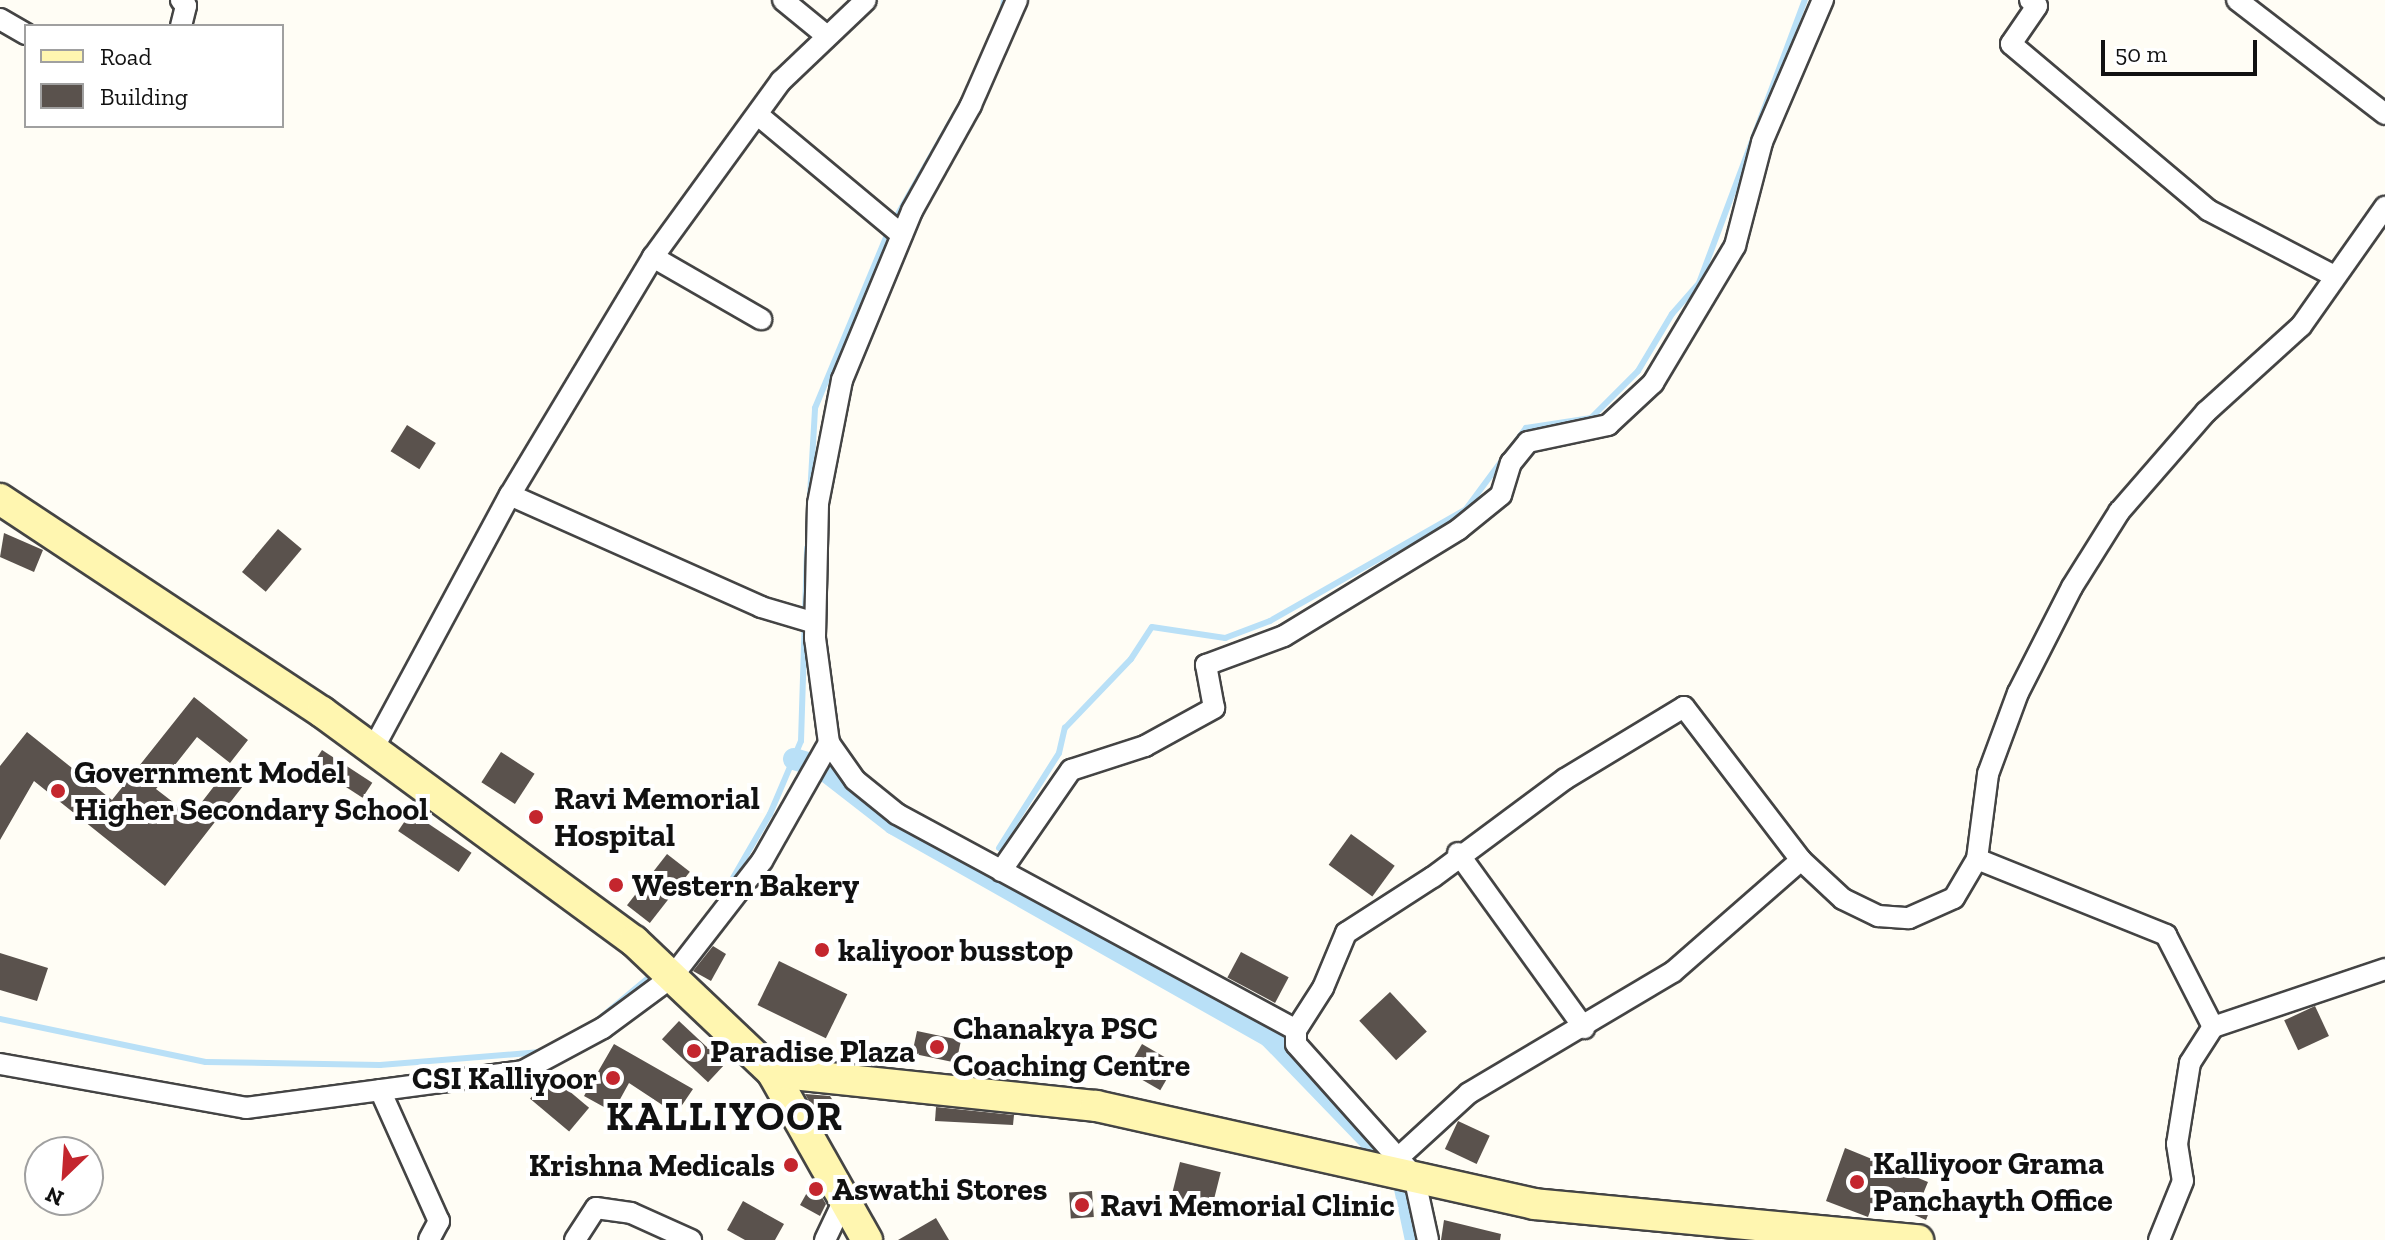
<!DOCTYPE html>
<style>
body{margin:0}
#map{position:relative;width:2385px;height:1240px;overflow:hidden;background:#fffdf5;font-family:"Zilla Slab",serif}
div>[style]{position:absolute}
.stream>*{height:6px;margin:-3px;padding:0 3px;transform-origin:3px;border-radius:3px;background:#b9e0f7}
.canal>*{height:22px;margin:-11px;padding:0 11px;transform-origin:11px;border-radius:11px;background:#b9e0f7}
.building>*{inset:0;background:#5a524d;transform-origin:0 0}
.roads{filter:drop-shadow(2px 0 #444) drop-shadow(-2px 0 #444) drop-shadow(0 2px #444) drop-shadow(0 -2px #444)}
.street>*{height:20px;margin:-10px;padding:0 10px;transform-origin:10px;border-radius:10px;background:#fff}
.secondary>*{height:30px;margin:-15px;padding:0 15px;transform-origin:15px;border-radius:15px;background:#fff6b0}
.dots>*{width:22px;height:22px;translate:-50% -50%;box-sizing:border-box;border:4px solid #fff;border-radius:50%}
span{translate:-50% -50%;white-space:nowrap;text-align:center;line-height:1.15;-webkit-text-stroke:8px #fff;paint-order:stroke}
.poi-label{font-size:32px;color:#111;font-weight:700}
.left{translate:0 -50%;text-align:left}
.right{translate:-100% -50%;text-align:right}
.district-label{font-size:40px;color:#111;font-weight:700;letter-spacing:2px}
.legend{position:absolute;left:24px;top:24px;width:260px;height:104px;box-sizing:border-box;background:#fff;border:2px solid #a0a0a0;margin:0;padding:10px 14px;list-style:none;font-size:24px;color:#111}
.legend li{display:flex;align-items:center;gap:16px;height:40px}
.legend b{width:40px;border:2px solid #a0a0a0}
.north{position:absolute;left:24px;top:1136px;width:80px;height:80px;box-sizing:border-box;background:#fff;border:2px solid #a0a0a0;border-radius:50%;rotate:205deg;font-size:22px;font-weight:700;line-height:32px;text-align:center;color:#111}
.north::after{content:'';display:block;margin:auto;width:28px;height:36px;background:#c4262e;clip-path:polygon(50% 0,100% 100%,50% 72%,0 100%)}
.scale{position:absolute;left:2101px;top:40px;width:156px;height:36px;box-sizing:border-box;border:4px solid #111;border-top:0;padding-left:10px;font-size:24px;line-height:28px;white-space:nowrap;color:#111;-webkit-text-stroke:6px #fff;paint-order:stroke}
</style>
<div id="map">
<div class="stream">
<div style="left:1002px;top:13px;width:13px;rotate:-81deg"></div>
<div style="left:810px;top:496px;width:88px;rotate:-86.7deg"></div>
<div style="left:815px;top:408px;width:195px;rotate:-67.4deg"></div>
<div style="left:890px;top:228px;width:137px;rotate:-60.3deg"></div>
<div style="left:999px;top:848px;width:112px;rotate:-57.7deg"></div>
<div style="left:1059px;top:753px;width:26px;rotate:-77deg"></div>
<div style="left:1065px;top:728px;width:95px;rotate:-46.3deg"></div>
<div style="left:1131px;top:659px;width:38px;rotate:-57deg"></div>
<div style="left:1152px;top:627px;width:74px;rotate:8.6deg"></div>
<div style="left:1225px;top:638px;width:48px;rotate:-20.7deg"></div>
<div style="left:1270px;top:621px;width:226px;rotate:-29.7deg"></div>
<div style="left:1466px;top:509px;width:101px;rotate:-53.5deg"></div>
<div style="left:1526px;top:428px;width:66px;rotate:-8.7deg"></div>
<div style="left:1591px;top:418px;width:66px;rotate:-45deg"></div>
<div style="left:1638px;top:371px;width:66px;rotate:-59.2deg"></div>
<div style="left:1672px;top:314px;width:41px;rotate:-48.9deg"></div>
<div style="left:1699px;top:283px;width:302px;rotate:-69.5deg"></div>
<div style="left:982px;top:875px;width:1px;rotate:-45deg"></div>
<div style="left:722px;top:897px;width:96px;rotate:-60deg"></div>
<div style="left:770px;top:814px;width:79px;rotate:-67deg"></div>
<div style="left:801px;top:741px;width:193px;rotate:-88.2deg"></div>
<div style="left:0;top:1019px;width:210px;rotate:11.8deg"></div>
<div style="left:206px;top:1062px;width:174px;rotate:1deg"></div>
<div style="left:380px;top:1065px;width:164px;rotate:-4.6deg"></div>
<div style="left:599px;top:1019px;width:62px;rotate:-39.8deg"></div>
</div>
<div class="canal">
<div style="left:794px;top:759px;width:14px;rotate:17deg"></div>
<div style="left:826px;top:771px;width:86px;rotate:37.9deg"></div>
<div style="left:894px;top:824px;width:432px;rotate:29.5deg"></div>
<div style="left:1270px;top:1037px;width:168px;rotate:46deg"></div>
<div style="left:1403px;top:1179px;width:62px;rotate:78deg"></div>
</div>
<div class="building">
<div style="left:407px;top:425px;width:34px;height:31px;rotate:32deg"></div>
<div style="left:278px;top:529px;width:31px;height:56px;rotate:40deg"></div>
<div style="clip-path:polygon(4px 533px,43px 550px,34px 572px,0 557px)"></div>
<div style="clip-path:polygon(194px 697px,248px 740px,230px 763px,197px 737px,156px 789px,191px 816px,225px 772px,243px 786px,165px 886px,34px 781px,0 840px,0 766px,27px 732px,112px 800px)"></div>
<div style="left:322px;top:750px;width:60px;height:18px;rotate:33deg"></div>
<div style="left:501px;top:752px;width:40px;height:36px;rotate:33deg"></div>
<div style="left:411px;top:812px;width:73px;height:23px;rotate:34deg"></div>
<div style="left:1351px;top:834px;width:54px;height:38px;rotate:36deg"></div>
<div style="left:667px;top:854px;width:29px;height:65px;rotate:38deg"></div>
<div style="clip-path:polygon(713px 946px,726px 954px,711px 981px,693px 971px)"></div>
<div style="left:1241px;top:952px;width:54px;height:29px;rotate:28deg"></div>
<div style="clip-path:polygon(0 953px,48px 968px,37px 1001px,0 990px)"></div>
<div style="left:779px;top:961px;width:76px;height:49px;rotate:26deg"></div>
<div style="left:1390px;top:992px;width:54px;height:42px;rotate:47deg"></div>
<div style="left:2315px;top:1006px;width:33px;height:34px;rotate:65deg"></div>
<div style="left:679px;top:1021px;width:63px;height:25px;rotate:43deg"></div>
<div style="left:917px;top:1031px;width:45px;height:23px;rotate:12deg"></div>
<div style="clip-path:polygon(614px 1044px,693px 1089px,676px 1114px,629px 1083px,613px 1112px,584px 1096px)"></div>
<div style="left:1142px;top:1044px;width:39px;height:31px;rotate:30deg"></div>
<div style="left:550px;top:1075px;width:51px;height:31px;rotate:40deg"></div>
<div style="clip-path:polygon(805px 1094px,830px 1096px,839px 1110px,820px 1121px)"></div>
<div style="clip-path:polygon(936px 1107px,1014px 1115px,1013px 1125px,935px 1121px)"></div>
<div style="left:1458px;top:1121px;width:35px;height:31px;rotate:25deg"></div>
<div style="clip-path:polygon(1845px 1148px,1928px 1182px,1923px 1194px,1934px 1199px,1926px 1220px,1875px 1198px,1868px 1217px,1826px 1201px)"></div>
<div style="left:1180px;top:1162px;width:42px;height:40px;rotate:14deg"></div>
<div style="clip-path:polygon(813px 1182px,826px 1204px,820px 1216px,800px 1205px)"></div>
<div style="left:1092px;top:1191px;width:26px;height:23px;rotate:86deg"></div>
<div style="clip-path:polygon(743px 1201px,784px 1224px,775px 1240px,745px 1240px,727px 1230px)"></div>
<div style="clip-path:polygon(936px 1218px,949px 1240px,898px 1240px)"></div>
<div style="clip-path:polygon(1444px 1220px,1501px 1234px,1500px 1240px,1441px 1240px)"></div>
</div>
<div class="roads">
<div class="street">
<div style="left:783px;top:0;width:57px;rotate:39.3deg"></div>
<div style="left:1017px;top:0;width:115px;rotate:113.7deg"></div>
<div style="left:971px;top:105px;width:121px;rotate:119.1deg"></div>
<div style="left:912px;top:211px;width:183px;rotate:112.5deg"></div>
<div style="left:842px;top:380px;width:126px;rotate:101deg"></div>
<div style="left:818px;top:504px;width:134px;rotate:91.3deg"></div>
<div style="left:815px;top:638px;width:106px;rotate:82.4deg"></div>
<div style="left:829px;top:743px;width:45px;rotate:54.9deg"></div>
<div style="left:855px;top:780px;width:54px;rotate:39deg"></div>
<div style="left:897px;top:814px;width:454px;rotate:28.4deg"></div>
<div style="left:2030px;top:0;width:9px;rotate:41deg"></div>
<div style="left:2037px;top:6px;width:46px;rotate:124.4deg"></div>
<div style="left:2011px;top:44px;width:258px;rotate:40.1deg"></div>
<div style="left:2208px;top:210px;width:142px;rotate:27.6deg"></div>
<div style="left:2237px;top:0;width:187px;rotate:37.6deg"></div>
<div style="left:0;top:19px;width:30px;rotate:30deg"></div>
<div style="left:181px;top:26px;width:21px;rotate:-76deg"></div>
<div style="left:186px;top:6px;width:8px;rotate:-130deg"></div>
<div style="left:758px;top:115px;width:187px;rotate:39.8deg"></div>
<div style="left:653px;top:257px;width:125px;rotate:29.9deg"></div>
<div style="left:510px;top:495px;width:275px;rotate:24deg"></div>
<div style="left:761px;top:607px;width:56px;rotate:16.5deg"></div>
<div style="left:373px;top:749px;width:289px;rotate:-61.7deg"></div>
<div style="left:510px;top:495px;width:278px;rotate:-59deg"></div>
<div style="left:653px;top:257px;width:218px;rotate:-54deg"></div>
<div style="left:781px;top:81px;width:117px;rotate:-43.6deg"></div>
<div style="left:1458px;top:853px;width:216px;rotate:54.2deg"></div>
<div style="left:1977px;top:859px;width:86px;rotate:-82.6deg"></div>
<div style="left:1988px;top:774px;width:86px;rotate:-69.7deg"></div>
<div style="left:2018px;top:693px;width:119px;rotate:-63deg"></div>
<div style="left:2072px;top:587px;width:89px;rotate:-57.9deg"></div>
<div style="left:2119px;top:512px;width:133px;rotate:-49deg"></div>
<div style="left:2206px;top:412px;width:128px;rotate:-42.2deg"></div>
<div style="left:2301px;top:326px;width:146px;rotate:-54.8deg"></div>
<div style="left:1001px;top:871px;width:123px;rotate:-55.3deg"></div>
<div style="left:1071px;top:770px;width:78px;rotate:-18deg"></div>
<div style="left:1145px;top:746px;width:79px;rotate:-28.8deg"></div>
<div style="left:1214px;top:708px;width:44px;rotate:-100.5deg"></div>
<div style="left:1206px;top:665px;width:83px;rotate:-20.4deg"></div>
<div style="left:1284px;top:636px;width:205px;rotate:-31.4deg"></div>
<div style="left:1459px;top:529px;width:54px;rotate:-39deg"></div>
<div style="left:1501px;top:495px;width:34px;rotate:-73deg"></div>
<div style="left:1511px;top:463px;width:27px;rotate:-51deg"></div>
<div style="left:1528px;top:442px;width:82px;rotate:-12deg"></div>
<div style="left:1608px;top:425px;width:62px;rotate:-43deg"></div>
<div style="left:1653px;top:383px;width:160px;rotate:-59.1deg"></div>
<div style="left:1735px;top:246px;width:107px;rotate:-75.4deg"></div>
<div style="left:1762px;top:142px;width:155px;rotate:-66.8deg"></div>
<div style="left:2213px;top:1027px;width:182px;rotate:-18.6deg"></div>
<div style="left:0;top:1064px;width:250px;rotate:10.1deg"></div>
<div style="left:246px;top:1108px;width:279px;rotate:-7.6deg"></div>
<div style="left:523px;top:1071px;width:91px;rotate:-28.3deg"></div>
<div style="left:603px;top:1028px;width:86px;rotate:-36.5deg"></div>
<div style="left:672px;top:977px;width:147px;rotate:-52.2deg"></div>
<div style="left:762px;top:861px;width:136px;rotate:-60.4deg"></div>
<div style="left:380px;top:1090px;width:144px;rotate:65.8deg"></div>
<div style="left:439px;top:1221px;width:21px;rotate:118deg"></div>
<div style="left:1398px;top:1158px;width:96px;rotate:-42.5deg"></div>
<div style="left:1469px;top:1093px;width:237px;rotate:-30.7deg"></div>
<div style="left:1673px;top:972px;width:170px;rotate:-41.2deg"></div>
<div style="left:575px;top:1240px;width:38px;rotate:-57deg"></div>
<div style="left:596px;top:1208px;width:35px;rotate:8deg"></div>
<div style="left:631px;top:1213px;width:66px;rotate:24.2deg"></div>
<div style="left:825px;top:1240px;width:44px;rotate:-64.6deg"></div>
<div style="left:1428px;top:1240px;width:66px;rotate:-102.3deg"></div>
<div style="left:1414px;top:1176px;width:177px;rotate:-131.8deg"></div>
<div style="left:1296px;top:1044px;width:14px;rotate:-90deg"></div>
<div style="left:1296px;top:1030px;width:50px;rotate:-57.3deg"></div>
<div style="left:1323px;top:988px;width:60px;rotate:-67.3deg"></div>
<div style="left:1346px;top:933px;width:103px;rotate:-32.8deg"></div>
<div style="left:1433px;top:877px;width:164px;rotate:-36.6deg"></div>
<div style="left:1565px;top:779px;width:139px;rotate:-31.2deg"></div>
<div style="left:1684px;top:707px;width:193px;rotate:52.6deg"></div>
<div style="left:1801px;top:860px;width:57px;rotate:42.9deg"></div>
<div style="left:1843px;top:899px;width:39px;rotate:26deg"></div>
<div style="left:1878px;top:916px;width:31px;rotate:4deg"></div>
<div style="left:1909px;top:918px;width:49px;rotate:-24deg"></div>
<div style="left:1954px;top:898px;width:45px;rotate:-59.5deg"></div>
<div style="left:1977px;top:859px;width:204px;rotate:21.9deg"></div>
<div style="left:2166px;top:935px;width:103px;rotate:62.9deg"></div>
<div style="left:2213px;top:1027px;width:43px;rotate:122.6deg"></div>
<div style="left:2190px;top:1063px;width:82px;rotate:99.1deg"></div>
<div style="left:2177px;top:1144px;width:37px;rotate:81deg"></div>
<div style="left:2183px;top:1181px;width:64px;rotate:112.1deg"></div>
</div>
<div class="secondary">
<div style="left:0;top:499px;width:386px;rotate:33.5deg"></div>
<div style="left:322px;top:712px;width:387px;rotate:36.3deg"></div>
<div style="left:634px;top:941px;width:190px;rotate:43.5deg"></div>
<div style="left:772px;top:1072px;width:193px;rotate:60.5deg"></div>
<div style="left:772px;top:1072px;width:326px;rotate:6deg"></div>
<div style="left:1096px;top:1106px;width:449px;rotate:12.6deg"></div>
<div style="left:1534px;top:1204px;width:386px;rotate:5.4deg"></div>
</div>
</div>
<div class="dots">
<div style="left:58px;top:791px;background:#c4262e"></div>
<div style="left:536px;top:817px;background:#c4262e"></div>
<div style="left:616px;top:885px;background:#c4262e"></div>
<div style="left:822px;top:950px;background:#c4262e"></div>
<div style="left:937px;top:1047px;background:#c4262e"></div>
<div style="left:694px;top:1051px;background:#c4262e"></div>
<div style="left:613px;top:1078px;background:#c4262e"></div>
<div style="left:791px;top:1165px;background:#c4262e"></div>
<div style="left:1857px;top:1182px;background:#c4262e"></div>
<div style="left:816px;top:1189px;background:#c4262e"></div>
<div style="left:1082px;top:1205px;background:#c4262e"></div>
</div>
<div class="poi-label">
<span class="left" style="left:74px;top:791px">Government Model<br>Higher Secondary School</span>
<span class="left" style="left:554px;top:817px">Ravi Memorial<br>Hospital</span>
<span class="left" style="left:632px;top:885px">Western Bakery</span>
<span class="left" style="left:838px;top:950px">kaliyoor busstop</span>
<span class="left" style="left:953px;top:1047px">Chanakya PSC<br>Coaching Centre</span>
<span class="left" style="left:710px;top:1051px">Paradise Plaza</span>
<span class="right" style="left:597px;top:1078px">CSI Kalliyoor</span>
<span class="left" style="left:1873px;top:1182px">Kalliyoor Grama<br>Panchayth Office</span>
<span class="right" style="left:775px;top:1165px">Krishna Medicals</span>
<span class="left" style="left:832px;top:1189px">Aswathi Stores</span>
<span class="left" style="left:1100px;top:1205px">Ravi Memorial Clinic</span>
</div>
<div class="district-label">
<span style="left:725px;top:1116px">KALLIYOOR</span>
</div>
<ul class="legend">
<li><b style="height:10px;background:#fff6b0"></b>Road</li>
<li><b style="height:22px;background:#5a524d"></b>Building</li>
</ul>
<div class="north">N</div>
<div class="scale">50 m</div>
</div>
